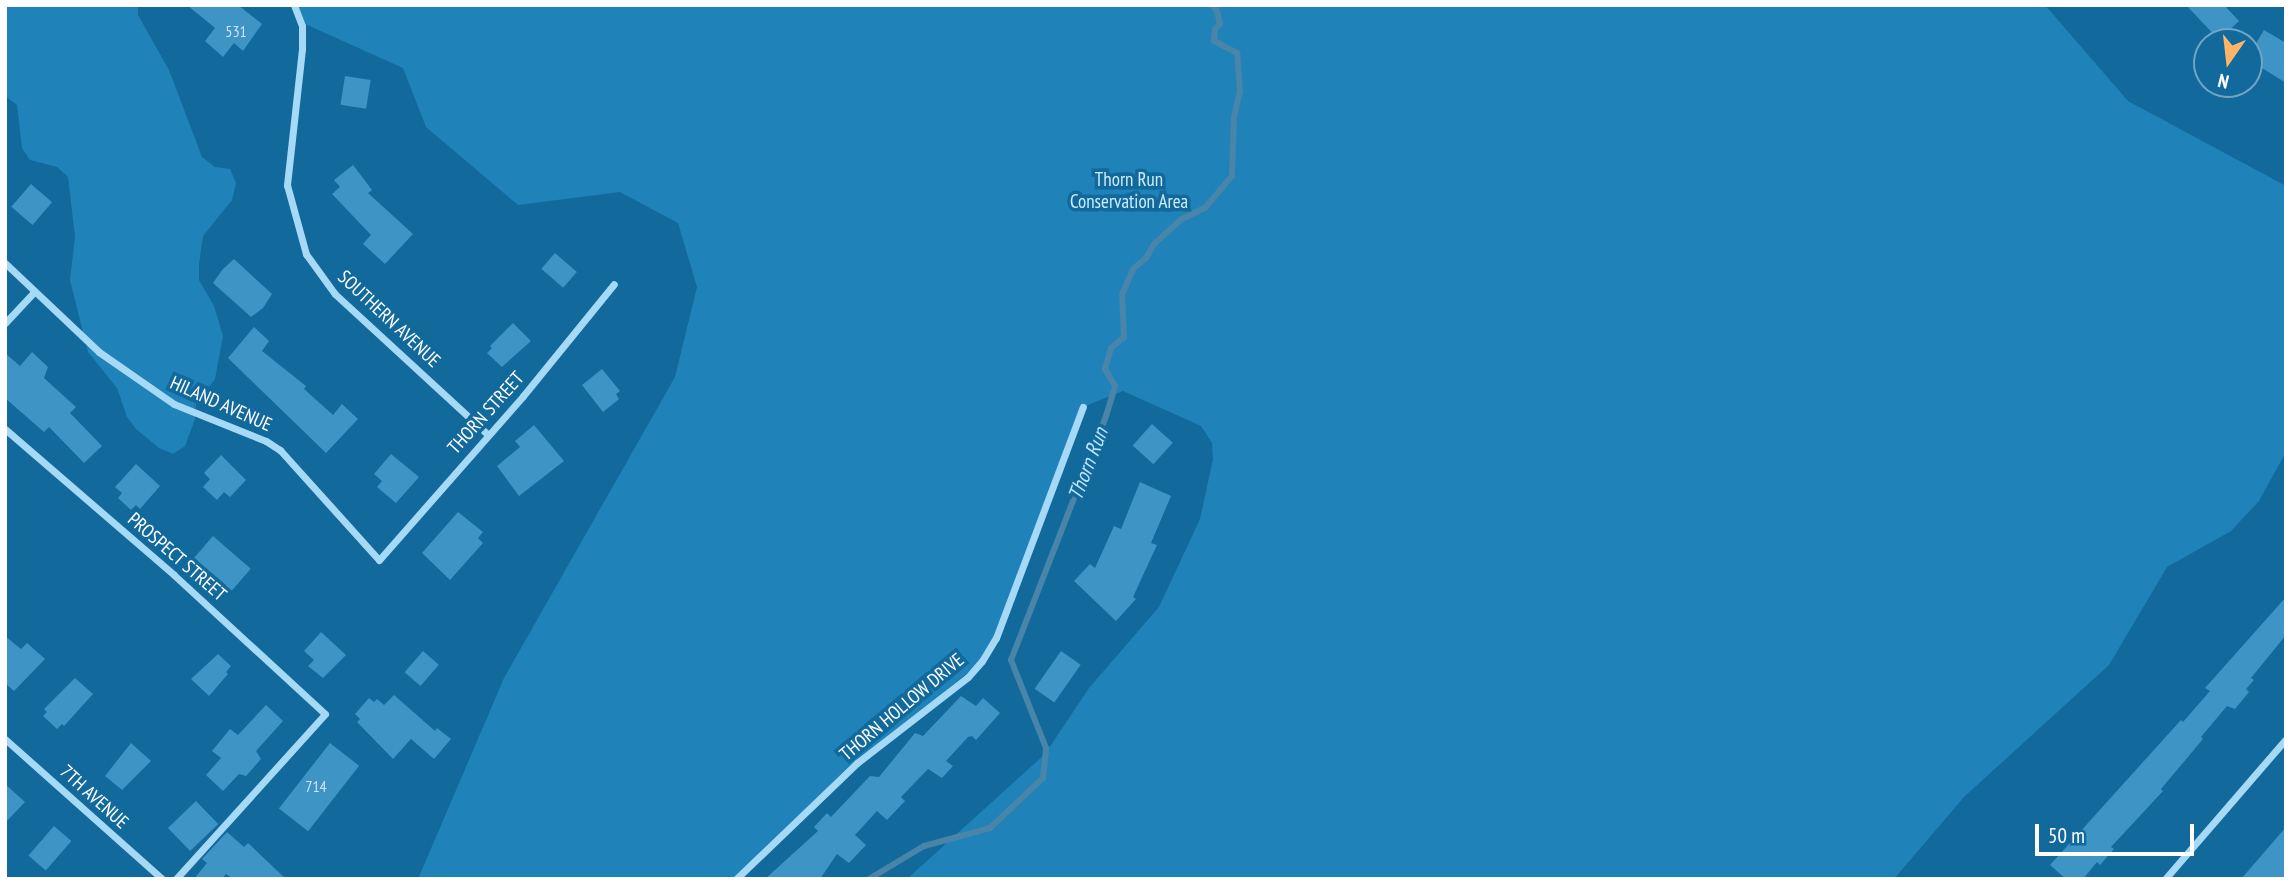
<!DOCTYPE html>
<style>
body{margin:0}
#map{position:relative;width:2291px;height:884px;overflow:hidden;background:#11699c;font-family:"PT Sans Narrow",sans-serif}
div>[style]{position:absolute}
.green>*{inset:0;background:#1f83b9}
.stream>*{height:6px;margin:-3px;padding:0 3px;transform-origin:3px;border-radius:3px;background:#4885a9}
.building>*{inset:0;background:#3e94c5;transform-origin:0 0}
.street>*{height:7px;margin:-3.5px;padding:0 3.5px;transform-origin:3.5px;border-radius:3.5px;background:#a5d9f5}
span{translate:-50% -50%;white-space:nowrap;text-align:center;line-height:1.15;-webkit-text-stroke:7px #11699c;paint-order:stroke}
.number-label{font-size:16px;color:#cfe4f0}
.number-label span{-webkit-text-stroke-width:0}
.park-label{font-size:19px;color:#cdedfe}
.street-label{font-size:19px;color:#fff}
.water-label{font-size:21px;color:#bde6fc;font-style:italic}
.frame{position:absolute;inset:0;border:7px solid #fff;pointer-events:none}
.north{position:absolute;left:2193px;top:28px;width:70px;height:70px;box-sizing:border-box;background:#11699c;border:2px solid #70a5c4;border-radius:50%;rotate:194deg;font-size:19px;font-weight:700;line-height:28px;text-align:center;color:#fff}
.north::after{content:'';display:block;margin:auto;width:24px;height:32px;background:#ffb568;clip-path:polygon(50% 0,100% 100%,50% 72%,0 100%)}
.scale{position:absolute;left:2035px;top:824px;width:159px;height:32px;box-sizing:border-box;border:4px solid #fff;border-top:0;padding-left:9px;font-size:21px;line-height:24px;white-space:nowrap;color:#fff;-webkit-text-stroke:5px #11699c;paint-order:stroke}
</style>
<div id="map">
<div class="green">
<div style="clip-path:polygon(5px 5px,138px 5px,138px 15px,169px 70px,202px 157px,215px 167px,230px 169px,236px 183px,232px 200px,203px 236px,199px 264px,199px 280px,214px 306px,223px 336px,215px 379px,196px 403px,195px 419px,185px 446px,173px 454px,159px 448px,136px 429px,127px 417px,117px 388px,88px 352px,70px 280px,75px 237px,68px 177px,57px 167px,30px 160px,22px 148px,17px 105px,5px 96px)"></div>
<div style="clip-path:polygon(297px 5px,2045px 5px,2128px 101px,2286px 186px,2286px 452px,2259px 501px,2231px 531px,2167px 567px,2109px 665px,1964px 797px,1894px 879px,907px 879px,1045px 754px,1089px 688px,1159px 607px,1200px 519px,1213px 459px,1212px 443px,1201px 426px,1123px 391px,1083px 407px,996px 638px,982px 661px,904px 725px,736px 879px,418px 879px,504px 678px,675px 377px,697px 287px,678px 223px,620px 192px,518px 205px,426px 127px,403px 68px,305px 24px)"></div>
</div>
<div class="stream">
<div style="left:869px;top:879px;width:64px;rotate:-31deg"></div>
<div style="left:924px;top:846px;width:68px;rotate:-15.3deg"></div>
<div style="left:990px;top:828px;width:73px;rotate:-43.3deg"></div>
<div style="left:1043px;top:778px;width:30px;rotate:-84deg"></div>
<div style="left:1046px;top:748px;width:95px;rotate:-111.7deg"></div>
<div style="left:1011px;top:660px;width:262px;rotate:-68.7deg"></div>
<div style="left:1106px;top:416px;width:31px;rotate:-73deg"></div>
<div style="left:1115px;top:386px;width:20px;rotate:-120deg"></div>
<div style="left:1105px;top:369px;width:22px;rotate:-74deg"></div>
<div style="left:1111px;top:348px;width:17px;rotate:-40deg"></div>
<div style="left:1124px;top:337px;width:42px;rotate:-92.7deg"></div>
<div style="left:1122px;top:295px;width:28px;rotate:-67deg"></div>
<div style="left:1133px;top:269px;width:17px;rotate:-40deg"></div>
<div style="left:1146px;top:258px;width:16px;rotate:-60deg"></div>
<div style="left:1154px;top:244px;width:38px;rotate:-42deg"></div>
<div style="left:1182px;top:219px;width:25px;rotate:-26deg"></div>
<div style="left:1205px;top:208px;width:42px;rotate:-49.8deg"></div>
<div style="left:1232px;top:176px;width:59px;rotate:-88.1deg"></div>
<div style="left:1234px;top:117px;width:26px;rotate:-77deg"></div>
<div style="left:1240px;top:92px;width:39px;rotate:-94deg"></div>
<div style="left:1237px;top:53px;width:26px;rotate:-152deg"></div>
<div style="left:1214px;top:41px;width:12px;rotate:-85deg"></div>
<div style="left:1215px;top:29px;width:7px;rotate:-45deg"></div>
<div style="left:1220px;top:24px;width:13px;rotate:-103deg"></div>
<div style="left:1217px;top:11px;width:8px;rotate:-130deg"></div>
</div>
<div class="building">
<div style="clip-path:polygon(187px 5px,238px 5px,262px 24px,243px 51px,234px 43px,223px 57px,205px 41px,215px 28px)"></div>
<div style="clip-path:polygon(2186px 5px,2224px 5px,2239px 21px,2219px 40px)"></div>
<div style="clip-path:polygon(2264px 30px,2286px 43px,2286px 83px,2249px 60px,2249px 55px)"></div>
<div style="left:345px;top:76px;width:26px;height:29px;rotate:9deg"></div>
<div style="clip-path:polygon(353px 165px,372px 190px,368px 193px,413px 234px,385px 264px,363px 244px,371px 235px,332px 194px,340px 187px,334px 180px)"></div>
<div style="left:31px;top:184px;width:28px;height:30px;rotate:41deg"></div>
<div style="left:555px;top:253px;width:29px;height:21px;rotate:41deg"></div>
<div style="clip-path:polygon(234px 259px,272px 294px,263px 308px,251px 317px,213px 283px,222px 270px)"></div>
<div style="clip-path:polygon(513px 323px,531px 341px,502px 367px,487px 353px,492px 348px,490px 346px)"></div>
<div style="clip-path:polygon(254px 327px,269px 341px,262px 351px,306px 386px,304px 389px,333px 415px,342px 404px,358px 419px,326px 453px,228px 358px)"></div>
<div style="clip-path:polygon(32px 352px,48px 367px,44px 378px,76px 407px,70px 413px,102px 446px,84px 463px,49px 427px,44px 432px,5px 398px,5px 353px,20px 366px)"></div>
<div style="clip-path:polygon(602px 369px,620px 391px,616px 394px,619px 399px,603px 412px,582px 385px)"></div>
<div style="left:1152px;top:424px;width:28px;height:29px;rotate:42deg"></div>
<div style="clip-path:polygon(534px 425px,564px 461px,519px 496px,497px 466px,520px 447px,515px 441px)"></div>
<div style="clip-path:polygon(391px 454px,419px 477px,396px 503px,377px 487px,382px 481px,374px 474px)"></div>
<div style="clip-path:polygon(221px 455px,246px 480px,230px 497px,224px 492px,217px 500px,203px 487px,210px 479px,204px 473px)"></div>
<div style="clip-path:polygon(136px 464px,160px 486px,140px 509px,136px 505px,131px 510px,118px 498px,122px 493px,115px 487px)"></div>
<div style="clip-path:polygon(1140px 482px,1171px 496px,1151px 543px,1157px 545px,1133px 597px,1136px 599px,1116px 621px,1074px 581px,1090px 564px,1095px 568px,1114px 526px,1121px 529px)"></div>
<div style="clip-path:polygon(458px 512px,483px 532px,478px 538px,483px 543px,450px 580px,422px 553px)"></div>
<div style="left:213px;top:536px;width:50px;height:30px;rotate:41deg"></div>
<div style="clip-path:polygon(2286px 597px,2286px 635px,2251px 678px,2254px 680px,2246px 689px,2249px 692px,2235px 709px,2227px 706px,2201px 737px,2203px 739px,2161px 789px,2163px 791px,2111px 847px,2114px 849px,2100px 865px,2097px 862px,2083px 879px,2066px 879px,2050px 865px,2181px 720px,2183px 722px,2210px 691px,2205px 688px)"></div>
<div style="clip-path:polygon(321px 632px,346px 655px,323px 678px,308px 666px,314px 660px,304px 651px)"></div>
<div style="clip-path:polygon(5px 636px,21px 649px,27px 643px,45px 659px,14px 691px,5px 683px)"></div>
<div style="left:423px;top:651px;width:21px;height:28px;rotate:41deg"></div>
<div style="left:1061px;top:651px;width:24px;height:46px;rotate:35deg"></div>
<div style="clip-path:polygon(218px 654px,231px 666px,226px 672px,228px 674px,209px 696px,191px 679px)"></div>
<div style="clip-path:polygon(75px 678px,93px 694px,64px 726px,62px 724px,57px 729px,43px 716px,47px 712px,44px 709px)"></div>
<div style="clip-path:polygon(394px 695px,435px 731px,437px 728px,451px 739px,434px 759px,411px 739px,393px 759px,357px 722px,360px 719px,355px 714px,369px 698px,374px 702px,377px 699px,384px 705px)"></div>
<div style="clip-path:polygon(961px 696px,976px 706px,983px 698px,1000px 713px,976px 740px,972px 736px,968px 737px,946px 761px,953px 766px,942px 778px,928px 769px,901px 797px,905px 801px,887px 820px,877px 811px,855px 835px,866px 845px,849px 863px,837px 854px,820px 879px,765px 879px,818px 831px,814px 827px,827px 813px,831px 817px,870px 776px,879px 777px,915px 733px,923px 736px)"></div>
<div style="clip-path:polygon(266px 705px,283px 721px,256px 751px,261px 759px,246px 776px,239px 774px,223px 791px,206px 775px,221px 758px,212px 751px,230px 729px,238px 735px)"></div>
<div style="clip-path:polygon(131px 743px,151px 761px,122px 790px,105px 776px)"></div>
<div style="left:330px;top:743px;width:37px;height:83px;rotate:38deg"></div>
<div style="clip-path:polygon(5px 784px,25px 802px,5px 823px)"></div>
<div style="left:196px;top:801px;width:32px;height:39px;rotate:46deg"></div>
<div style="left:54px;top:826px;width:23px;height:39px;rotate:41deg"></div>
<div style="clip-path:polygon(2286px 827px,2286px 879px,2241px 879px,2248px 871px)"></div>
<div style="clip-path:polygon(227px 832px,244px 847px,248px 843px,286px 879px,233px 879px,226px 874px,222px 879px,194px 879px,207px 863px,202px 859px)"></div>
</div>
<div class="street">
<div style="left:294px;top:5px;width:22px;rotate:69deg"></div>
<div style="left:302px;top:26px;width:23px;rotate:90deg"></div>
<div style="left:302px;top:49px;width:137px;rotate:96.3deg"></div>
<div style="left:287px;top:185px;width:72px;rotate:74.6deg"></div>
<div style="left:306px;top:254px;width:49px;rotate:54.1deg"></div>
<div style="left:335px;top:294px;width:207px;rotate:42.6deg"></div>
<div style="left:5px;top:263px;width:129px;rotate:43.4deg"></div>
<div style="left:99px;top:352px;width:91px;rotate:34.7deg"></div>
<div style="left:174px;top:404px;width:99px;rotate:21.9deg"></div>
<div style="left:266px;top:441px;width:17px;rotate:33deg"></div>
<div style="left:280px;top:450px;width:148px;rotate:48deg"></div>
<div style="left:379px;top:560px;width:218px;rotate:-48.7deg"></div>
<div style="left:523px;top:396px;width:144px;rotate:-50.9deg"></div>
<div style="left:5px;top:323px;width:42px;rotate:-46.9deg"></div>
<div style="left:5px;top:429px;width:223px;rotate:40.8deg"></div>
<div style="left:174px;top:575px;width:205px;rotate:42.6deg"></div>
<div style="left:325px;top:714px;width:222px;rotate:132.1deg"></div>
<div style="left:5px;top:739px;width:210px;rotate:41.7deg"></div>
<div style="left:736px;top:879px;width:168px;rotate:-43.8deg"></div>
<div style="left:857px;top:763px;width:140px;rotate:-37.8deg"></div>
<div style="left:968px;top:677px;width:21px;rotate:-49deg"></div>
<div style="left:982px;top:661px;width:27px;rotate:-59deg"></div>
<div style="left:996px;top:638px;width:247px;rotate:-69.4deg"></div>
<div style="left:2165px;top:879px;width:185px;rotate:-49.2deg"></div>
</div>
<div class="number-label">
<span style="left:236px;top:31px">531</span>
<span style="left:316px;top:786px">714</span>
</div>
<div class="park-label">
<span style="left:1129px;top:191px">Thorn Run<br>Conservation Area</span>
</div>
<div class="street-label">
<span style="left:389px;top:319px;rotate:43deg">SOUTHERN AVENUE</span>
<span style="left:221px;top:404px;rotate:24deg">HILAND AVENUE</span>
<span style="left:486px;top:413px;rotate:-48deg">THORN STREET</span>
<span style="left:177px;top:557px;rotate:41deg">PROSPECT STREET</span>
<span style="left:902px;top:707px;rotate:-40deg">THORN HOLLOW DRIVE</span>
<span style="left:94px;top:797px;rotate:42deg">7TH AVENUE</span>
</div>
<div class="water-label">
<span style="left:1088px;top:464px;rotate:-69deg">Thorn Run</span>
</div>
<div class="frame"></div>
<div class="north">N</div>
<div class="scale">50 m</div>
</div>
